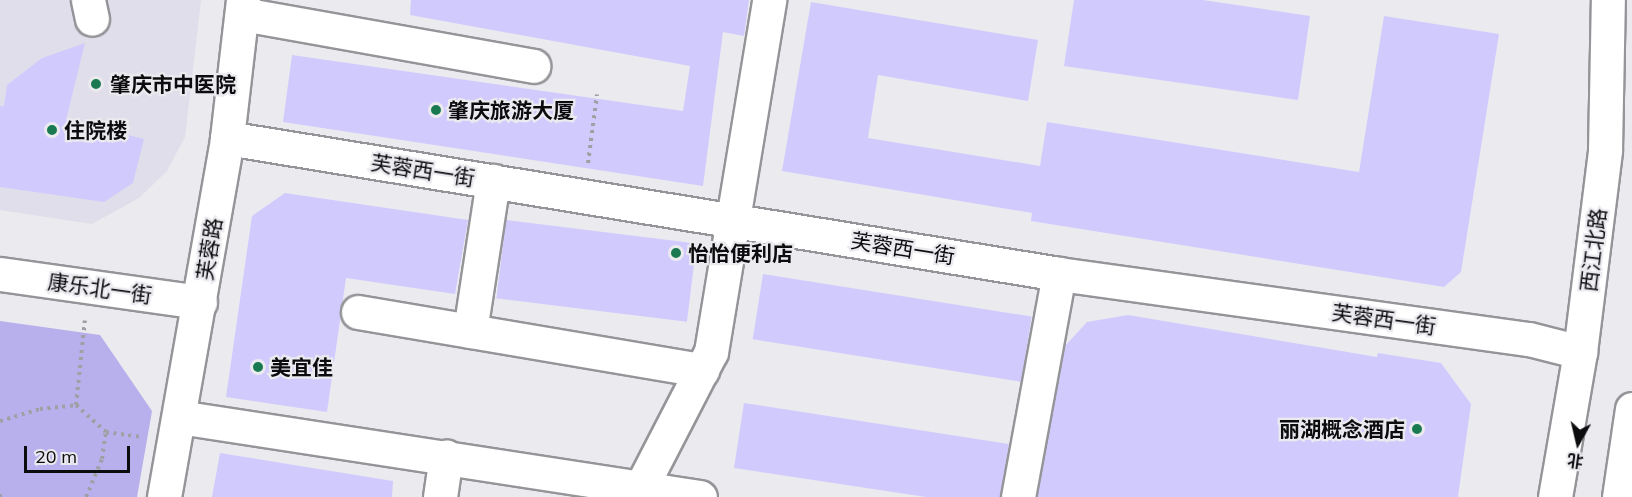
<!DOCTYPE html>
<meta charset="utf-8">
<style>
body{margin:0}
#map{position:relative;width:1632px;height:497px;overflow:hidden;background:#ebeaef;font-family:Mulish,"Noto Sans SC",sans-serif}
div>[style]{position:absolute}
.built>*{inset:0;background:#dfdeea}
.green>*{inset:0;background:#b7b0ec}
.building>*{inset:0;background:#d1cbfd;transform-origin:0 0}
.path>*{height:4px;margin-top:-2px;transform-origin:0;background:repeating-linear-gradient(90deg,#a09fa3 0 3px,transparent 0 7.5px)}
.roads{filter:drop-shadow(2px 0 #959599) drop-shadow(-2px 0 #959599) drop-shadow(0 2px #959599) drop-shadow(0 -2px #959599)}
.minor>*{height:33px;margin:-16.5px;padding:0 16.5px;transform-origin:16.5px;border-radius:16.5px;background:#fff}
.major>*{height:33px;margin:-16.5px;padding:0 16.5px;transform-origin:16.5px;border-radius:16.5px;background:#fff}
.dots>*{width:16px;height:16px;translate:-50% -50%;box-sizing:border-box;border:3px solid #ebeaef;border-radius:50%}
span{translate:-50% -50%;white-space:nowrap;text-align:center;line-height:1.15;-webkit-text-stroke:4.5px #ebeaef;paint-order:stroke}
.poi-label{font-size:21px;color:#0c0c0e;font-weight:700}
.left{translate:0 -50%;text-align:left}
.right{translate:-100% -50%;text-align:right}
.street-label{font-size:21px;color:#0c0c0e}
.north{position:absolute;left:1548px;top:413px;width:60px;height:60px;-webkit-text-stroke:4px #ebeaef;paint-order:stroke;rotate:188deg;font-size:16px;font-weight:700;line-height:24px;text-align:center;color:#0c0c0e}
.north::after{content:'';display:block;margin:auto;width:21px;height:27px;background:#0c0c0e;clip-path:polygon(50% 0,100% 100%,50% 72%,0 100%)}
.scale{position:absolute;left:24px;top:446px;width:106px;height:27px;box-sizing:border-box;border:3px solid #0c0c0e;border-top:0;padding-left:8px;font-size:18px;line-height:21px;white-space:nowrap;color:#0c0c0e;-webkit-text-stroke:4px #ebeaef;paint-order:stroke}
</style>
<div id="map">
<div class="built">
<div style="clip-path:polygon(0 0,201px 0,185px 137px,167px 171px,139px 198px,92px 224px,0 210px)"></div>
</div>
<div class="green">
<div style="clip-path:polygon(0 321px,100px 335px,152px 411px,137px 497px,0 497px)"></div>
</div>
<div class="building">
<div style="clip-path:polygon(411px 0,749px 0,744px 36px,723px 32px,703px 186px,283px 122px,292px 55px,683px 111px,690px 66px,410px 15px)"></div>
<div style="clip-path:polygon(1074px 0,1203px 0,1310px 16px,1298px 100px,1064px 66px)"></div>
<div style="clip-path:polygon(811px 2px,1038px 40px,1028px 101px,878px 75px,868px 138px,1040px 166px,1047px 122px,1359px 172px,1384px 16px,1499px 34px,1461px 272px,1444px 287px,1031px 221px,1032px 213px,782px 171px)"></div>
<div style="clip-path:polygon(85px 43px,66px 120px,144px 139px,133px 183px,104px 202px,0 187px,0 106px,4px 106px,7px 85px,42px 58px)"></div>
<div style="clip-path:polygon(285px 193px,468px 220px,455px 294px,346px 278px,327px 412px,226px 397px,252px 216px)"></div>
<div style="left:506px;top:220px;width:192px;height:79px;rotate:7deg"></div>
<div style="left:763px;top:274px;width:272px;height:66px;rotate:9deg"></div>
<div style="clip-path:polygon(1128px 315px,1377px 357px,1378px 353px,1441px 363px,1471px 404px,1458px 497px,1037px 497px,1065px 346px,1087px 322px)"></div>
<div style="clip-path:polygon(744px 403px,1009px 444px,1000px 497px,926px 497px,734px 468px)"></div>
<div style="clip-path:polygon(220px 453px,393px 481px,392px 497px,212px 497px)"></div>
</div>
<div class="path">
<div style="left:588px;top:163px;width:69px;rotate:-82.5deg"></div>
<div style="left:76px;top:405px;width:40px;rotate:42deg"></div>
<div style="left:0;top:421px;width:42px;rotate:-16.7deg"></div>
<div style="left:40px;top:409px;width:36px;rotate:-6deg"></div>
<div style="left:76px;top:405px;width:85px;rotate:-84deg"></div>
<div style="left:0;top:494px;width:3px;rotate:90deg"></div>
<div style="left:86px;top:497px;width:41px;rotate:-67.2deg"></div>
<div style="left:102px;top:459px;width:27px;rotate:-82deg"></div>
<div style="left:106px;top:432px;width:35px;rotate:8deg"></div>
</div>
<div class="roads">
<div class="minor">
<div style="left:88px;top:0;width:19px;rotate:78deg"></div>
<div style="left:242px;top:14px;width:296px;rotate:10.1deg"></div>
<div style="left:227px;top:138px;width:843px;rotate:9.28deg"></div>
<div style="left:1059px;top:274px;width:474px;rotate:7.9deg"></div>
<div style="left:1529px;top:339px;width:53px;rotate:14.3deg"></div>
<div style="left:0;top:274px;width:202px;rotate:8deg"></div>
<div style="left:358px;top:312px;width:349px;rotate:9.6deg"></div>
<div style="left:470px;top:331px;width:152px;rotate:-81.3deg"></div>
<div style="left:179px;top:417px;width:527px;rotate:8.73deg"></div>
<div style="left:164px;top:497px;width:364px;rotate:-80deg"></div>
<div style="left:227px;top:138px;width:139px;rotate:-83.4deg"></div>
<div style="left:440px;top:497px;width:41px;rotate:-81.7deg"></div>
<div style="left:636px;top:497px;width:163px;rotate:-62.7deg"></div>
<div style="left:711px;top:352px;width:357px;rotate:-80.6deg"></div>
<div style="left:1018px;top:497px;width:227px;rotate:-79.6deg"></div>
</div>
<div class="major">
<div style="left:1555px;top:497px;width:147px;rotate:-80.2deg"></div>
<div style="left:1580px;top:352px;width:204px;rotate:-82.9deg"></div>
<div style="left:1605px;top:150px;width:150px;rotate:-88.9deg"></div>
<div style="left:1619px;top:497px;width:89px;rotate:-81.6deg"></div>
</div>
</div>
<div class="dots">
<div style="left:96px;top:84px;background:#197a51"></div>
<div style="left:436px;top:110px;background:#197a51"></div>
<div style="left:52px;top:130px;background:#197a51"></div>
<div style="left:676px;top:253px;background:#197a51"></div>
<div style="left:258px;top:367px;background:#197a51"></div>
<div style="left:1417px;top:429px;background:#197a51"></div>
</div>
<div class="poi-label">
<span class="left" style="left:110px;top:84px">肇庆市中医院</span>
<span class="left" style="left:448px;top:110px">肇庆旅游大厦</span>
<span class="left" style="left:64px;top:130px">住院楼</span>
<span class="left" style="left:688px;top:253px">怡怡便利店</span>
<span class="left" style="left:270px;top:367px">美宜佳</span>
<span class="right" style="left:1405px;top:429px">丽湖概念酒店</span>
</div>
<div class="street-label">
<span style="left:423px;top:170px;rotate:9deg">芙蓉西一街</span>
<span style="left:903px;top:248px;rotate:9deg">芙蓉西一街</span>
<span style="left:209px;top:249px;rotate:-81deg">芙蓉路</span>
<span style="left:1593px;top:250px;rotate:-83deg">西江北路</span>
<span style="left:100px;top:288px;rotate:8deg">康乐北一街</span>
<span style="left:1384px;top:319px;rotate:8deg">芙蓉西一街</span>
</div>
<div class="north">北</div>
<div class="scale">20 m</div>
</div>
